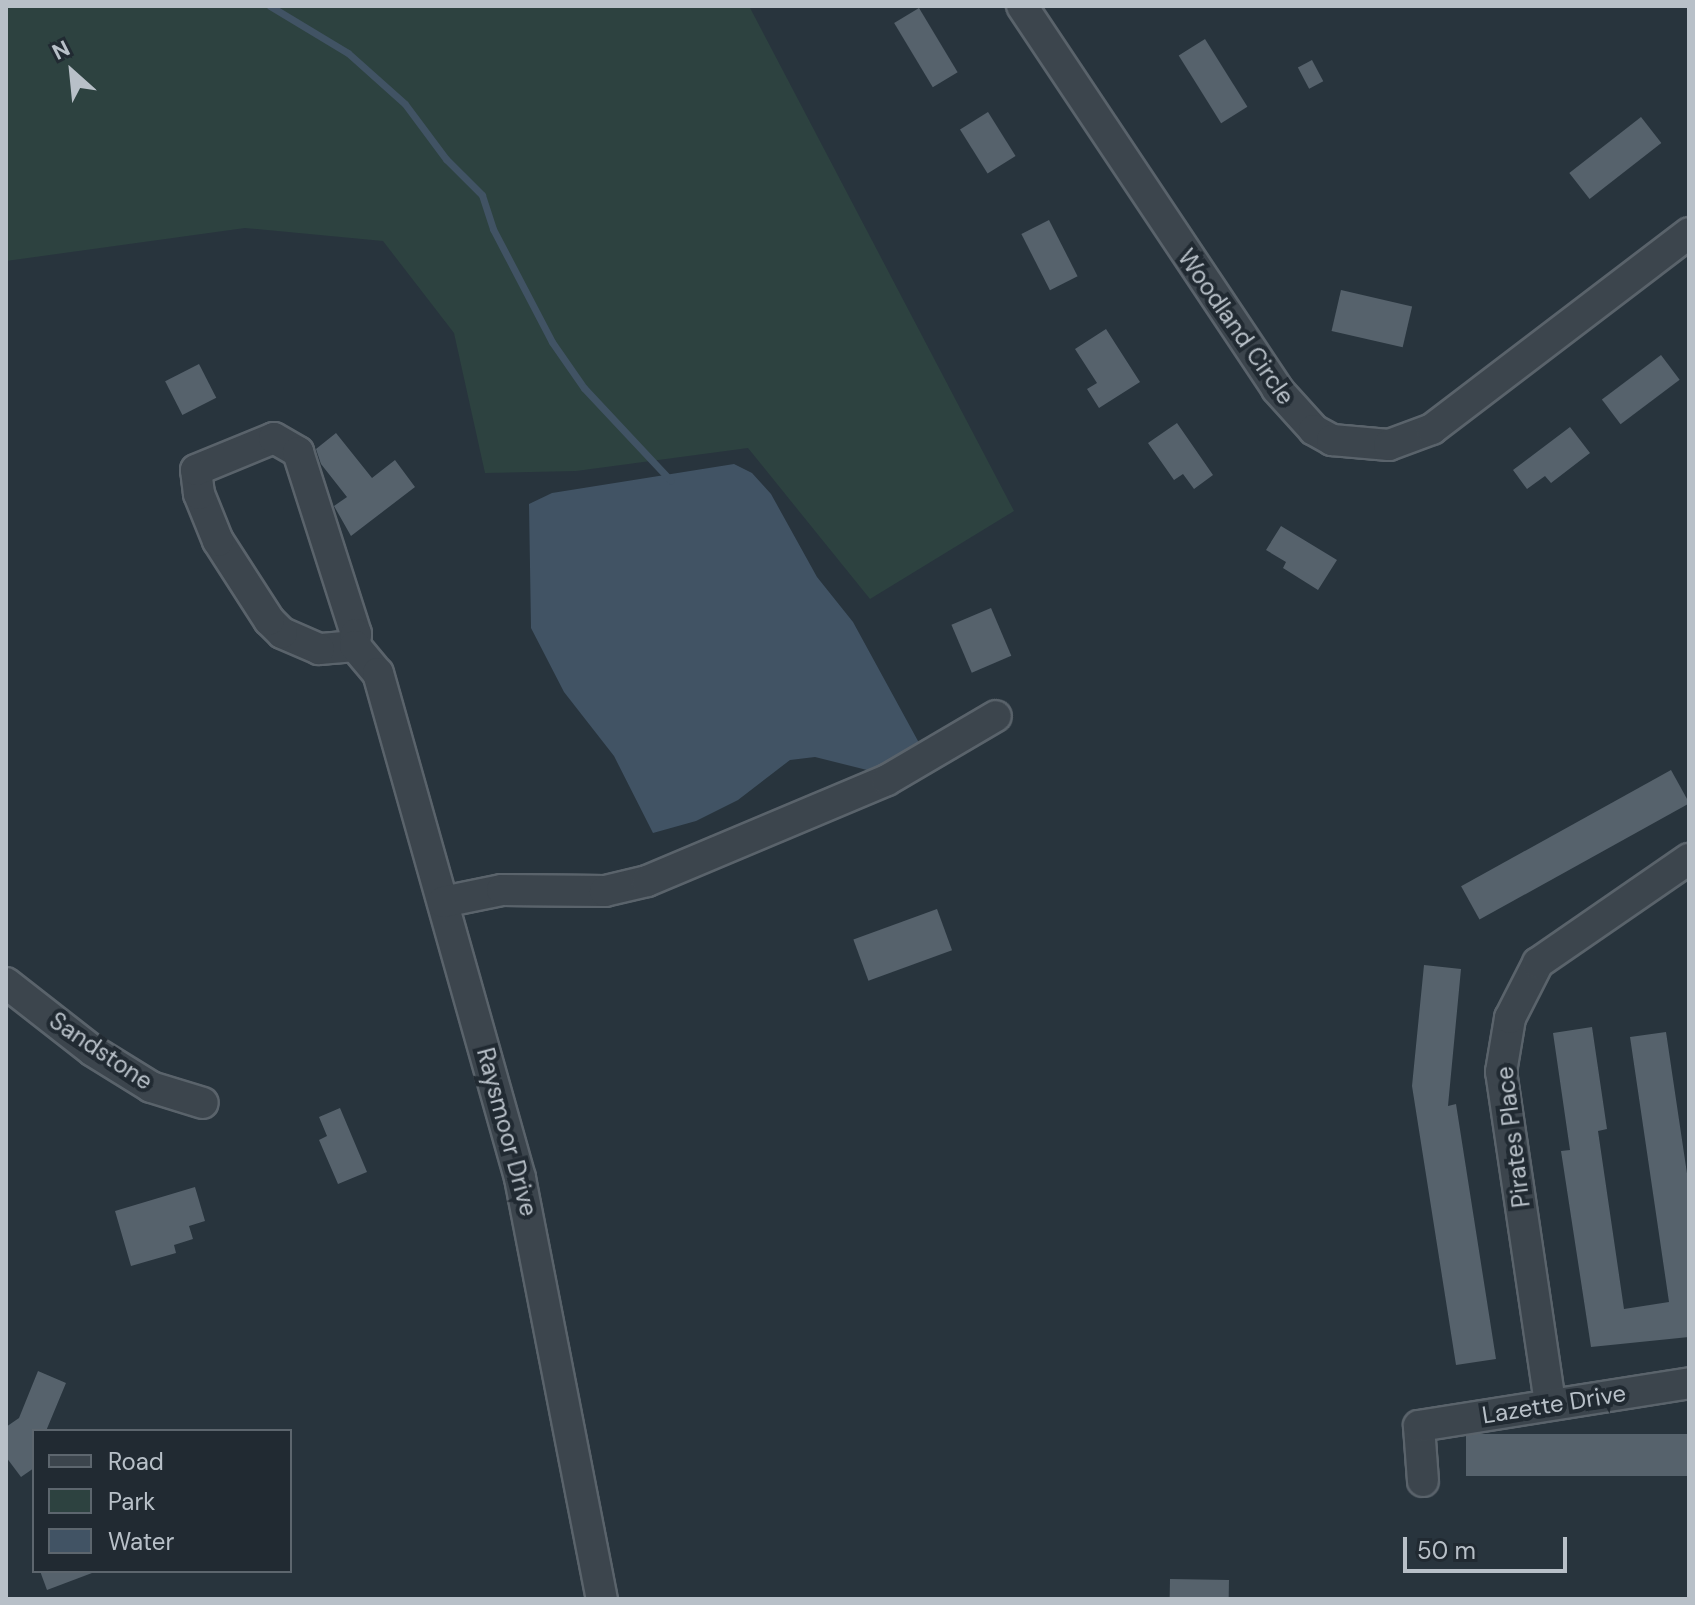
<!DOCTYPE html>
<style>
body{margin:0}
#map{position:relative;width:1695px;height:1605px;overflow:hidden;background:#28343d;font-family:"DM Sans",sans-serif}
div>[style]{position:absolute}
.green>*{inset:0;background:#2d4240}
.water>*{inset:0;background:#415364}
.stream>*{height:7px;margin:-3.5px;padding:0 3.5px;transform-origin:3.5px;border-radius:3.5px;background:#415364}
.building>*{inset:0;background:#56626c;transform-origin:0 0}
.roads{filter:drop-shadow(2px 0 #5a636b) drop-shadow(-2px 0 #5a636b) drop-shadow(0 2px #5a636b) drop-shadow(0 -2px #5a636b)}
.minor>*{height:30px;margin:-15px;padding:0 15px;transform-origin:15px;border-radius:15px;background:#3c454d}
span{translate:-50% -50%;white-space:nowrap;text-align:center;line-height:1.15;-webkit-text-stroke:8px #212a32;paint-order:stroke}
.street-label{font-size:24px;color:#b8c0c8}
.frame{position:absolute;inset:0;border:8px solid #b8c0c8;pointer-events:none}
.legend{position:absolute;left:32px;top:1429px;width:260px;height:144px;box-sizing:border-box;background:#212a32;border:2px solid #5d666e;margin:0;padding:10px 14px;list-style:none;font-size:24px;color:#b8c0c8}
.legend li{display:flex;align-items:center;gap:16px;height:40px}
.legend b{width:40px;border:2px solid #5d666e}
.north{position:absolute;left:32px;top:32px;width:80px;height:80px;-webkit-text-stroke:6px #212a32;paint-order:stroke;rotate:333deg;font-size:22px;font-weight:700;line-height:32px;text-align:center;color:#b8c0c8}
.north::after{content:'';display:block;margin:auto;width:28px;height:36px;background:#b8c0c8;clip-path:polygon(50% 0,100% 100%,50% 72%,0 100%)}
.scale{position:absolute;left:1403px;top:1537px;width:164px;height:36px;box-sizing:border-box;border:4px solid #b8c0c8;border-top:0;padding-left:10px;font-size:24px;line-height:28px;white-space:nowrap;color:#b8c0c8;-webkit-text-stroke:6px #212a32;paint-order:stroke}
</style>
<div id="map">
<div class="green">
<div style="clip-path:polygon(6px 6px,749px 6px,1014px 511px,870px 599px,748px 448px,576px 471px,485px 473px,454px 333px,383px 241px,245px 228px,6px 261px)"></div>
</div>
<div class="water">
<div style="clip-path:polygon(734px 464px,752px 473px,771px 494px,817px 577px,853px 622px,918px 741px,918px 758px,871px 771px,815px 757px,790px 760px,738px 800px,696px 821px,653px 833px,614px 756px,564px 692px,531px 628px,529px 504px,552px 493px)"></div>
</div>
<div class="stream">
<div style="left:270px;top:6px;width:91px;rotate:31.1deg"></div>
<div style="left:348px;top:53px;width:76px;rotate:41.8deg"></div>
<div style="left:405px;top:104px;width:69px;rotate:53.3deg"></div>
<div style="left:446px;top:159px;width:51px;rotate:45deg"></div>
<div style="left:482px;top:195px;width:36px;rotate:72deg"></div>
<div style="left:493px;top:229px;width:127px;rotate:62.4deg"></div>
<div style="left:552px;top:342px;width:56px;rotate:55.2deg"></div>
<div style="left:584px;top:388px;width:127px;rotate:46.9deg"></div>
</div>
<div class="building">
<div style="left:919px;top:8px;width:75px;height:29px;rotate:59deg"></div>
<div style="left:1205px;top:39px;width:80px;height:31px;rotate:58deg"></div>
<div style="left:1312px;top:60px;width:24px;height:16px;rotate:62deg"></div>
<div style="left:988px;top:112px;width:52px;height:33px;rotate:58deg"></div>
<div style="left:1641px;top:117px;width:33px;height:91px;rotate:52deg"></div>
<div style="left:1049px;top:220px;width:63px;height:31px;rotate:63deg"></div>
<div style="left:1341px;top:290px;width:73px;height:42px;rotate:13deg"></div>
<div style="clip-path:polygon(1106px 329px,1140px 382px,1099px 408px,1087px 389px,1097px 383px,1075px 349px)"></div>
<div style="left:1661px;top:355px;width:31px;height:74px;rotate:53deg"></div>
<div style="left:199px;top:364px;width:38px;height:38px;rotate:63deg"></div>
<div style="clip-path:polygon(1177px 423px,1213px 475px,1194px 489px,1183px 474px,1174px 480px,1148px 443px)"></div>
<div style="clip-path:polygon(1570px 427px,1590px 453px,1551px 483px,1545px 476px,1527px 489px,1513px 470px)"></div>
<div style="clip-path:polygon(336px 433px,372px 478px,395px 460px,415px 487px,351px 536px,334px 506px,347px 497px,321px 464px,316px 449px)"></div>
<div style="clip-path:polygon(1281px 526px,1337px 560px,1318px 590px,1283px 568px,1286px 562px,1266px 550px)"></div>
<div style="left:991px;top:608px;width:52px;height:43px;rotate:67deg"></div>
<div style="left:1671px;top:770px;width:38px;height:240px;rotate:61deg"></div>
<div style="left:937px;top:909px;width:44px;height:89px;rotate:70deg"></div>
<div style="clip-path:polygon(1424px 965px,1461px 969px,1448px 1106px,1456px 1104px,1496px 1359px,1456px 1365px,1412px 1086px)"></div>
<div style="clip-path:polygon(1592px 1027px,1607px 1129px,1598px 1131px,1624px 1309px,1669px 1302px,1630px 1037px,1666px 1032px,1689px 1187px,1689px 1337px,1591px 1347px,1561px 1151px,1570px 1150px,1553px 1033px)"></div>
<div style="clip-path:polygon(340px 1108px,367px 1172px,338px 1184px,319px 1140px,327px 1136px,319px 1117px)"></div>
<div style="clip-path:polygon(195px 1187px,205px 1221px,189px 1226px,193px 1239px,174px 1245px,176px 1253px,131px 1266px,115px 1211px)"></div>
<div style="clip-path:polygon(38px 1371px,66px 1383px,46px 1431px,34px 1431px,34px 1468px,21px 1477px,6px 1457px,6px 1427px,19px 1418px)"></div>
<div style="left:1689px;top:1434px;width:42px;height:223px;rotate:90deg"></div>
<div style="clip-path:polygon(40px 1571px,92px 1571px,92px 1573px,47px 1590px)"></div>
<div style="left:1170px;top:1579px;width:59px;height:20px;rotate:1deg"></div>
</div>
<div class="roads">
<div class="minor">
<div style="left:1022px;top:6px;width:460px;rotate:56.3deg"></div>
<div style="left:1277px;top:389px;width:55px;rotate:47.9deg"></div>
<div style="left:1314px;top:430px;width:21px;rotate:29deg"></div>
<div style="left:1332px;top:440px;width:57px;rotate:5deg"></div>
<div style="left:1389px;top:445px;width:46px;rotate:-20.4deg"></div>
<div style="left:1432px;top:429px;width:323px;rotate:-37.3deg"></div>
<div style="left:355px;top:646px;width:36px;rotate:175deg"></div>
<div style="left:319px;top:649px;width:40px;rotate:-156.6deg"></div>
<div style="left:282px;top:633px;width:18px;rotate:-135deg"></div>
<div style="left:269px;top:620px;width:94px;rotate:-122.8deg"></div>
<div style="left:218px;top:541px;width:51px;rotate:-112deg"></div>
<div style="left:199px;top:494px;width:24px;rotate:-97deg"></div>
<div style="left:196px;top:470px;width:84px;rotate:-22.3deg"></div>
<div style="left:274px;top:438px;width:28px;rotate:30deg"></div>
<div style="left:298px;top:452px;width:191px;rotate:72.3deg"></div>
<div style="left:356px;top:634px;width:12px;rotate:95deg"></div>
<div style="left:355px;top:646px;width:35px;rotate:50deg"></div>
<div style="left:378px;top:673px;width:525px;rotate:74.29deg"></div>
<div style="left:520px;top:1178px;width:429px;rotate:79deg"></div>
<div style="left:443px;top:902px;width:60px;rotate:-11.5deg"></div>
<div style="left:502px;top:890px;width:103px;rotate:0.6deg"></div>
<div style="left:605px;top:891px;width:43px;rotate:-13.4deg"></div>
<div style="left:647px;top:881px;width:260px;rotate:-22.8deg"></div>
<div style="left:887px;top:780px;width:126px;rotate:-30.4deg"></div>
<div style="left:6px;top:983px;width:110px;rotate:38deg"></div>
<div style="left:93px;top:1051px;width:68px;rotate:31.8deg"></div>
<div style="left:151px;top:1087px;width:54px;rotate:17.1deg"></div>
<div style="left:1550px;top:1403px;width:335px;rotate:-98.4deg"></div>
<div style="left:1501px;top:1072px;width:55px;rotate:-80.5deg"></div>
<div style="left:1510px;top:1018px;width:62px;rotate:-63deg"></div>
<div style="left:1538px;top:963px;width:183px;rotate:-34.6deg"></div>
<div style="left:1423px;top:1481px;width:55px;rotate:-94.2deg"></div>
<div style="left:1419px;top:1426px;width:273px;rotate:-9deg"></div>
</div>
</div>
<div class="street-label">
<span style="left:1236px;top:327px;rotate:55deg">Woodland Circle</span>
<span style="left:101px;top:1051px;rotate:34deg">Sandstone</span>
<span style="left:507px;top:1132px;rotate:75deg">Raysmoor Drive</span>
<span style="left:1513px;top:1137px;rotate:-97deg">Pirates Place</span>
<span style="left:1554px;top:1404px;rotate:-9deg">Lazette Drive</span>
</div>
<div class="frame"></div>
<ul class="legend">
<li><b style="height:10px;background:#3c454d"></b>Road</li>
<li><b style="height:22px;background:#2d4240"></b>Park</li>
<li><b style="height:22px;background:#415364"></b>Water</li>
</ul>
<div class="north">N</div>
<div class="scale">50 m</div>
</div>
